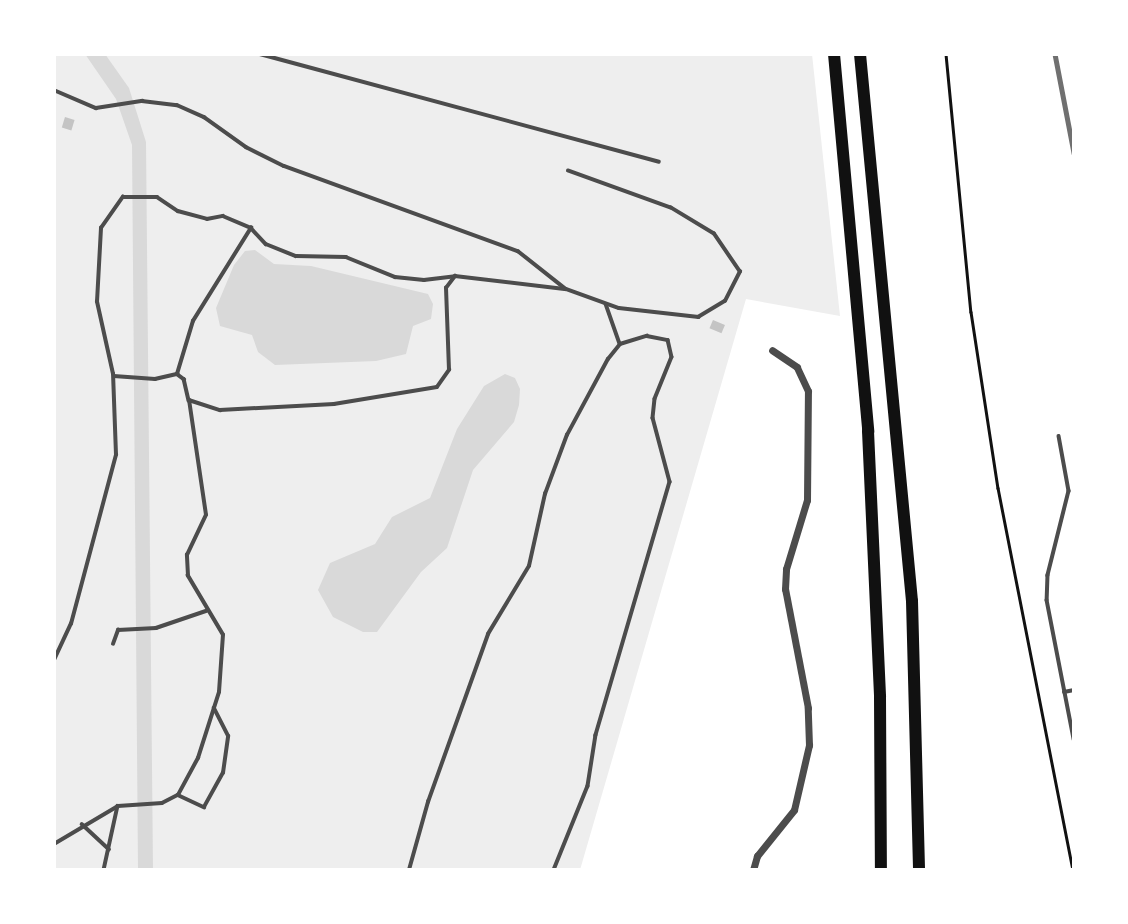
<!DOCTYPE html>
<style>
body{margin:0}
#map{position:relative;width:1128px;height:924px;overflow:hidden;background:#fff;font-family:Manrope,sans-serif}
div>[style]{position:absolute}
.green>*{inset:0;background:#eee}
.water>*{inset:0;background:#d9d9d9}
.building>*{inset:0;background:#c4c4c4;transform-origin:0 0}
.path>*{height:2.5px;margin:-1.25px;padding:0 1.25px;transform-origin:1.25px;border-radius:1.25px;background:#111}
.service>*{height:3.5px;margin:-1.75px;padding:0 1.75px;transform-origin:1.75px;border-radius:1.75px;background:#4c4c4c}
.minor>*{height:7px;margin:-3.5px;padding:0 3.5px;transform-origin:3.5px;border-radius:3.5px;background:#4c4c4c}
.motorway>*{height:12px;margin:-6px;padding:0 6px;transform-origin:6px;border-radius:6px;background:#111}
.rail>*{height:4.5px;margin:-2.25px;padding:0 2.25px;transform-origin:2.25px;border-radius:2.25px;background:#707070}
span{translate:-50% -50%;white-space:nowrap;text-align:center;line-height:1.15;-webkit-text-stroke:7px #fff;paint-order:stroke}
.frame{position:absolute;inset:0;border:56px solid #fff;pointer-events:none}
</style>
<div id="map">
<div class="green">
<div style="clip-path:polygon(54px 54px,812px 54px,840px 316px,746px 299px,580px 870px,54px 870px)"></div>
</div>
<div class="water">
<div style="clip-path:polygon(85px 54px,105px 54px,129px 88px,146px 142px,153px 870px,138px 870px,132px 145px,116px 99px)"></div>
<div style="clip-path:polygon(255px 250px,274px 264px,311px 266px,428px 294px,433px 304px,431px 319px,413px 326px,406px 354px,376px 361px,275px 365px,258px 352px,252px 335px,220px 326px,216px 308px,234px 265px,245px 251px)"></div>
<div style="clip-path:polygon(505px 374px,515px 378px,520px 389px,519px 405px,514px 422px,473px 470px,447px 548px,421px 572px,377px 632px,363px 632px,333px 617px,318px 590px,330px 563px,375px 544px,392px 517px,430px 498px,457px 429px,484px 386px)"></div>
</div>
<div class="building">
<div style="left:65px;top:117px;width:10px;height:11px;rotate:17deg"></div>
<div style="left:713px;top:320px;width:13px;height:9px;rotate:23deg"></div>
</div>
<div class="path">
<div style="left:946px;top:54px;width:259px;rotate:84.5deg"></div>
<div style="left:971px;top:312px;width:178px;rotate:81.3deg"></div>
<div style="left:998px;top:488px;width:389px;rotate:78.9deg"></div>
</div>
<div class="service">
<div style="left:260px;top:54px;width:413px;rotate:15.1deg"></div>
<div style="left:54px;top:90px;width:46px;rotate:23.2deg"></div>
<div style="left:96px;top:108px;width:47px;rotate:-8.7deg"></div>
<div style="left:142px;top:101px;width:35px;rotate:7deg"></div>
<div style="left:177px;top:105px;width:30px;rotate:24deg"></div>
<div style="left:204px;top:117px;width:52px;rotate:35.5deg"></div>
<div style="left:246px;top:147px;width:42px;rotate:26.6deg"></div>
<div style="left:284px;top:166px;width:249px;rotate:20deg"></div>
<div style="left:518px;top:251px;width:61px;rotate:38.4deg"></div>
<div style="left:566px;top:289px;width:56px;rotate:19.7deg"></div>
<div style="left:619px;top:308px;width:80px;rotate:6.5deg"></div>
<div style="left:698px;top:317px;width:31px;rotate:-31deg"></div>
<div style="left:725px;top:301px;width:33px;rotate:-63deg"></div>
<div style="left:740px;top:272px;width:46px;rotate:-124.4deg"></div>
<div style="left:714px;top:234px;width:50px;rotate:-148.8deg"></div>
<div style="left:671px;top:208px;width:109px;rotate:-160.2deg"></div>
<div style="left:606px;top:304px;width:42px;rotate:70.7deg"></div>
<div style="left:177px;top:374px;width:9px;rotate:36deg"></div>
<div style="left:184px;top:379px;width:22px;rotate:77deg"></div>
<div style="left:189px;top:400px;width:33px;rotate:18deg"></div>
<div style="left:220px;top:410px;width:114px;rotate:-3deg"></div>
<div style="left:334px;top:404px;width:104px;rotate:-9.4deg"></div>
<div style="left:437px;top:387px;width:21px;rotate:-55deg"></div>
<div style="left:449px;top:370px;width:82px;rotate:-92.1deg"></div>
<div style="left:446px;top:288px;width:15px;rotate:-53deg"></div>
<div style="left:177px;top:374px;width:55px;rotate:-73.2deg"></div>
<div style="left:193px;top:321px;width:110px;rotate:-58.1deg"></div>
<div style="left:114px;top:376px;width:41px;rotate:4.2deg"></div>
<div style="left:155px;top:379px;width:23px;rotate:-13deg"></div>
<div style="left:1059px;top:436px;width:56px;rotate:79.7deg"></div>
<div style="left:1069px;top:491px;width:87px;rotate:104deg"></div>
<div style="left:1048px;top:575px;width:25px;rotate:92deg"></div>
<div style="left:1047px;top:600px;width:142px;rotate:79deg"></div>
<div style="left:113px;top:644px;width:15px;rotate:-70deg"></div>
<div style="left:118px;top:630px;width:38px;rotate:-3deg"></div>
<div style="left:156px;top:628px;width:53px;rotate:-18.8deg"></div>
<div style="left:54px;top:660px;width:40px;rotate:-65deg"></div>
<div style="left:71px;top:624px;width:175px;rotate:-75.1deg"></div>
<div style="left:116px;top:455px;width:81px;rotate:-92.1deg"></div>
<div style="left:113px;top:374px;width:74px;rotate:-102.5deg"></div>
<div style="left:97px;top:302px;width:74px;rotate:-86.9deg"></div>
<div style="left:101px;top:228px;width:38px;rotate:-55deg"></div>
<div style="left:123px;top:197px;width:34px"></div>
<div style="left:157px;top:197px;width:25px;rotate:34deg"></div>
<div style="left:178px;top:211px;width:30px;rotate:15deg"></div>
<div style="left:207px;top:219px;width:16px;rotate:-11deg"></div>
<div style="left:223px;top:216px;width:30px;rotate:23deg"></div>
<div style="left:251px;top:228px;width:22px;rotate:47deg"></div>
<div style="left:266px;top:244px;width:32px;rotate:22deg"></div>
<div style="left:296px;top:256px;width:50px;rotate:1.1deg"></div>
<div style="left:346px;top:257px;width:53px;rotate:22.2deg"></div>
<div style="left:395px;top:277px;width:29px;rotate:6deg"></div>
<div style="left:424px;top:280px;width:31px;rotate:-7deg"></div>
<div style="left:455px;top:276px;width:110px;rotate:6.8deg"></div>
<div style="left:1064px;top:692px;width:10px;rotate:-11deg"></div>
<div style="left:178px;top:795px;width:29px;rotate:25deg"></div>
<div style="left:204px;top:807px;width:39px;rotate:-61deg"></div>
<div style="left:223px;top:773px;width:37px;rotate:-82deg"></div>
<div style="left:228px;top:736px;width:31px;rotate:-117deg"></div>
<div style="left:118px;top:806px;width:44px;rotate:-3.9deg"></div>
<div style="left:162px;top:803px;width:18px;rotate:-27deg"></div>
<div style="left:178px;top:795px;width:42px;rotate:-61.6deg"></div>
<div style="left:198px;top:758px;width:69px;rotate:-72.3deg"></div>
<div style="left:219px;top:692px;width:57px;rotate:-86deg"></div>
<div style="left:223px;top:635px;width:69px;rotate:-120.7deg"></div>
<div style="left:188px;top:576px;width:21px;rotate:-93deg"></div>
<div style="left:187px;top:555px;width:44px;rotate:-64.6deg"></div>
<div style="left:206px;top:515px;width:116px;rotate:-98.4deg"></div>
<div style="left:82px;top:824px;width:37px;rotate:43deg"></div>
<div style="left:54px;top:844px;width:74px;rotate:-30.7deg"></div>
<div style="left:118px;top:806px;width:66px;rotate:102.3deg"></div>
<div style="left:409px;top:870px;width:71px;rotate:-74.4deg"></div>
<div style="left:428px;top:802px;width:178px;rotate:-70.3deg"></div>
<div style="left:488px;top:634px;width:79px;rotate:-58.9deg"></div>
<div style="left:529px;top:566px;width:74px;rotate:-77.5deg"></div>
<div style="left:545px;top:494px;width:63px;rotate:-69.6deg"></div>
<div style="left:567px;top:435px;width:86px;rotate:-61.7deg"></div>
<div style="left:608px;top:359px;width:19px;rotate:-51deg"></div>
<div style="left:620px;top:344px;width:28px;rotate:-17deg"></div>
<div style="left:647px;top:336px;width:21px;rotate:11deg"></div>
<div style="left:668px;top:340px;width:17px;rotate:77deg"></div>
<div style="left:672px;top:357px;width:45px;rotate:112deg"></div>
<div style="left:655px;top:399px;width:19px;rotate:96deg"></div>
<div style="left:653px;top:418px;width:66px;rotate:75.1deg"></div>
<div style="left:670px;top:482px;width:264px;rotate:106.3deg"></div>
<div style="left:596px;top:735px;width:52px;rotate:98.9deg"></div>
<div style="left:588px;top:786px;width:91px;rotate:112deg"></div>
</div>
<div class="minor">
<div style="left:753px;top:870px;width:15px;rotate:-74deg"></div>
<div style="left:757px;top:856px;width:59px;rotate:-51.2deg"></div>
<div style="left:794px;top:810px;width:67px;rotate:-77deg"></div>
<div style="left:809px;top:745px;width:37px;rotate:-92deg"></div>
<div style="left:808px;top:708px;width:121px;rotate:-100.9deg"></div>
<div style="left:785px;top:589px;width:20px;rotate:-87deg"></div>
<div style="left:786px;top:569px;width:72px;rotate:-73.1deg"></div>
<div style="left:807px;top:500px;width:109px;rotate:-89.5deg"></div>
<div style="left:808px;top:391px;width:26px;rotate:-115deg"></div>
<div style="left:797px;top:367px;width:30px;rotate:-146deg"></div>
</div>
<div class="motorway">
<div style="left:834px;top:54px;width:379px;rotate:84.8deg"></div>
<div style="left:868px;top:431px;width:266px;rotate:87.4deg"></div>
<div style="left:880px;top:697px;width:173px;rotate:89.7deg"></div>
<div style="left:860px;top:54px;width:549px;rotate:84.57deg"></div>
<div style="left:912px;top:601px;width:269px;rotate:88.5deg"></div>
</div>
<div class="rail">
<div style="left:1055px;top:54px;width:101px;rotate:79.1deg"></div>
</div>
<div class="frame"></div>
</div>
